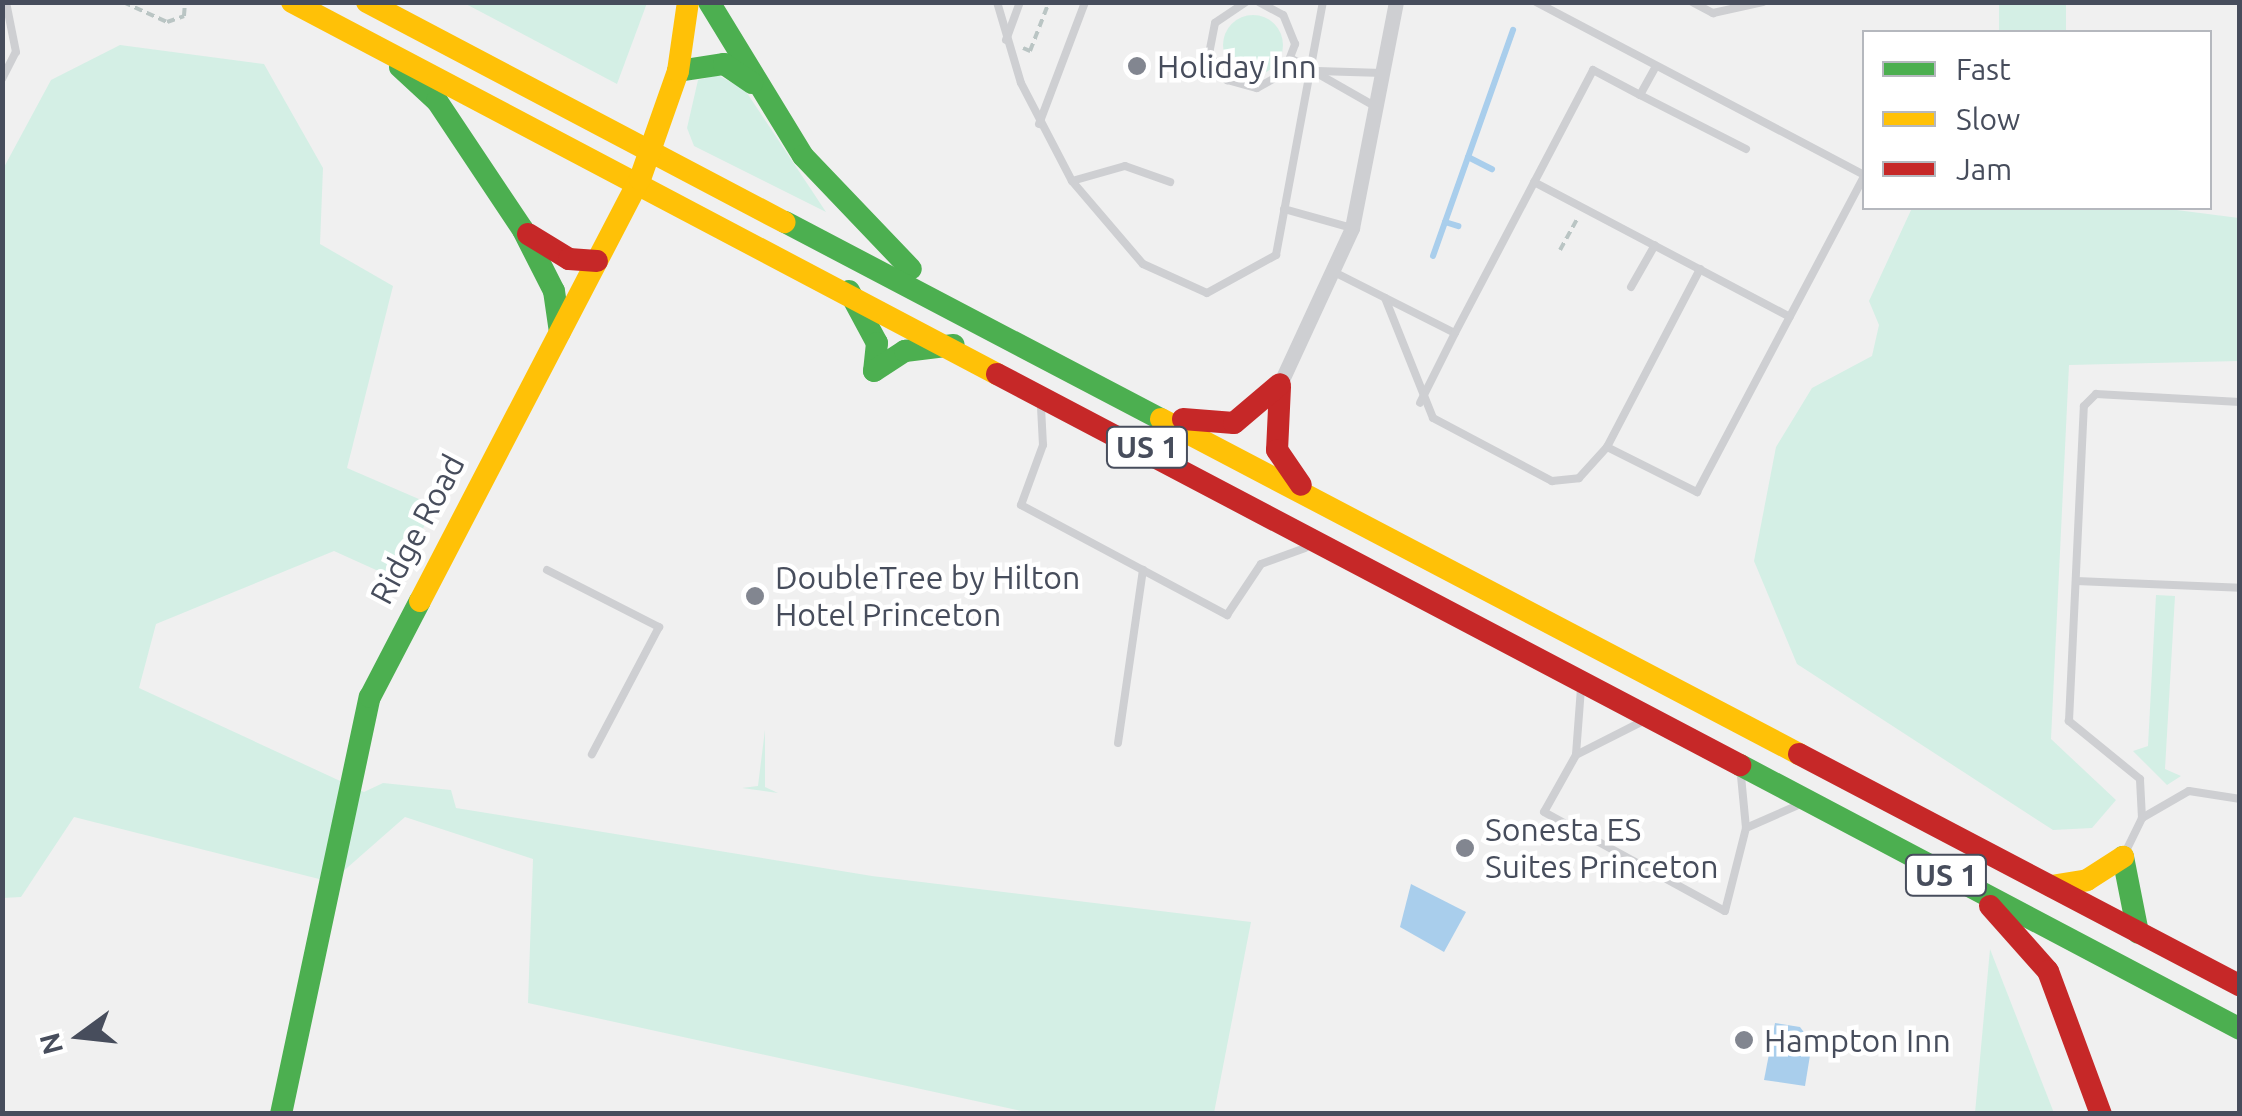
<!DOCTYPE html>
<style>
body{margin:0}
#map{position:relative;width:2242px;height:1116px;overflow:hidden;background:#f0f0f0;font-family:Ubuntu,sans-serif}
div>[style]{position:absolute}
.green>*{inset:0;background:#d4efe5;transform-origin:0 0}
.round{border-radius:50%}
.water>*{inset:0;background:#a9ceec}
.stream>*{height:6px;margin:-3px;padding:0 3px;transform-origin:3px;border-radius:3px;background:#a9ceec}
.path>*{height:4px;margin-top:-2px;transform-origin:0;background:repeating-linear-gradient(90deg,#bac5c4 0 8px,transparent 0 13px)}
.lane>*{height:8px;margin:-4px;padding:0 4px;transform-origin:4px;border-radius:4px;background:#cecfd2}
.street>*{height:15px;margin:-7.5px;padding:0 7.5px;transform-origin:7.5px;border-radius:7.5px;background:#cecfd2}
.fast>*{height:22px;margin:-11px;padding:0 11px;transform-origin:11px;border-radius:11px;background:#4caf50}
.slow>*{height:22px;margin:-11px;padding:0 11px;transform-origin:11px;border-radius:11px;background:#ffc107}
.jam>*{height:22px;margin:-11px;padding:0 11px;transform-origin:11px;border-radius:11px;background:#c62828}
.dots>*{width:28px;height:28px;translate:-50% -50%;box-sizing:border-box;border:5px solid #fff;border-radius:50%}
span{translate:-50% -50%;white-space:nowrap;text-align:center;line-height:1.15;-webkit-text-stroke:9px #fff;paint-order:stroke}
.shield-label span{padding:2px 8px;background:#fff;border:2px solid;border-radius:8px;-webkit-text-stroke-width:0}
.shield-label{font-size:30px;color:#474d5c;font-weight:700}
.poi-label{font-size:32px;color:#474d5c}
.left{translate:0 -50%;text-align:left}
.street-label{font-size:32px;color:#474d5c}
.frame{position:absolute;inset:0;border:5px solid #474d5c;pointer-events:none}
.legend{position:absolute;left:1862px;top:30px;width:350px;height:180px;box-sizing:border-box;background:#fff;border:2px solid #b5b8be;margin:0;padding:12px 18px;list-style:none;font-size:30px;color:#474d5c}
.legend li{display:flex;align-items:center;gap:20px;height:50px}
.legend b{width:50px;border:2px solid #b5b8be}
.north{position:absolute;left:30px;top:986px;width:100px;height:100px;-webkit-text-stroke:8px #fff;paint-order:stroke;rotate:255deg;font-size:28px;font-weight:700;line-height:40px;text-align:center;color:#474d5c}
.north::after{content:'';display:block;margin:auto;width:35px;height:45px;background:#474d5c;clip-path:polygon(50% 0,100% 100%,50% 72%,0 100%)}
</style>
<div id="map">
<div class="green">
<div style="clip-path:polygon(464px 3px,647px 3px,617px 84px)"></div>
<div style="left:1999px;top:3px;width:67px;height:30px"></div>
<div class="round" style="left:1223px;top:15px;width:60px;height:60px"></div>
<div style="clip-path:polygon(120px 45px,264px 64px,323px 168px,320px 244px,393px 286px,347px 468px,435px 506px,396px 579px,334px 551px,156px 624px,139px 688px,364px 792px,383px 783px,451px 790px,456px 808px,872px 876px,1251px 922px,1214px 1113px,1035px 1114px,528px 1003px,533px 859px,405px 817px,331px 882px,74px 817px,21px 897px,3px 898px,3px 169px,51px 80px)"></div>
<div style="clip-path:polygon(718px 75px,745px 90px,826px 212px,694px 146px,687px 128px,698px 80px)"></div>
<div style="clip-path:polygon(1912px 208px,2161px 208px,2239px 218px,2239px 361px,2069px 365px,2051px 739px,2116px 800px,2092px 828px,2053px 830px,1797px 664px,1754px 561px,1776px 447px,1812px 388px,1872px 356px,1879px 325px,1869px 301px)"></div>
<div style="clip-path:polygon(2156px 595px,2175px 596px,2165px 769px,2181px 776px,2167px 785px,2133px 751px,2148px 746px)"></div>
<div style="clip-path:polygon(765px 730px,765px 787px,778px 793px,742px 788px,758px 786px)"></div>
<div style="clip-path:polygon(1990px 949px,2054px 1113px,1975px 1113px)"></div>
</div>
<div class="water">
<div style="clip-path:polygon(1411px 884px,1466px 912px,1444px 952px,1400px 927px)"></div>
<div style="clip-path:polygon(1775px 1023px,1800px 1027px,1812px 1043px,1805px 1086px,1764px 1080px)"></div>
</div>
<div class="stream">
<div style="left:1468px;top:157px;width:27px;rotate:27deg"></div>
<div style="left:1445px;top:222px;width:14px;rotate:17deg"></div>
<div style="left:1433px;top:256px;width:240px;rotate:-70.5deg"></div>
</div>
<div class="path">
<div style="left:123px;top:2px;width:48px;rotate:24.4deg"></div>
<div style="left:167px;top:22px;width:18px;rotate:-19deg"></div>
<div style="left:184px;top:16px;width:14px;rotate:-86deg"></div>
<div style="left:1023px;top:48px;width:8px;rotate:23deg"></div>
<div style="left:1030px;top:51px;width:53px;rotate:-68.8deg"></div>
<div style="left:1560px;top:250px;width:35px;rotate:-61deg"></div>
</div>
<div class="lane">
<div style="left:997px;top:2px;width:84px;rotate:73.5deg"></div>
<div style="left:1021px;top:83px;width:110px;rotate:62.5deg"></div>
<div style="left:1072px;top:181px;width:109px;rotate:49.5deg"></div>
<div style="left:1143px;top:264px;width:70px;rotate:24.4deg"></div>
<div style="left:1207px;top:293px;width:79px;rotate:-28.8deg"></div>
<div style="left:1276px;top:255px;width:257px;rotate:-79.5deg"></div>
<div style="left:1246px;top:2px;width:37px;rotate:146deg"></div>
<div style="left:1215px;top:23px;width:32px;rotate:101deg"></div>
<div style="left:1209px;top:54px;width:32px;rotate:55deg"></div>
<div style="left:1227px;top:80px;width:31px;rotate:15deg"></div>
<div style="left:1257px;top:88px;width:31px;rotate:-29deg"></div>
<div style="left:1284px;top:73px;width:31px;rotate:-69deg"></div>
<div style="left:1295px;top:44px;width:31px;rotate:-112deg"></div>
<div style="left:1283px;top:15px;width:27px;rotate:-152deg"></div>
<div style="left:1536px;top:2px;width:371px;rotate:27.8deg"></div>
<div style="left:1692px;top:2px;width:24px;rotate:28deg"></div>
<div style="left:1713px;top:13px;width:51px;rotate:-12.4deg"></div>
<div style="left:1006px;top:40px;width:40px;rotate:-69.8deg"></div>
<div style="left:1292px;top:59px;width:97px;rotate:29.7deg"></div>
<div style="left:1317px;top:71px;width:66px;rotate:1.7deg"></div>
<div style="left:2px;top:79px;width:30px;rotate:-63deg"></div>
<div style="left:16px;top:52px;width:51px;rotate:-101.3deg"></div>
<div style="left:1640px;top:95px;width:119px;rotate:27deg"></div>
<div style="left:1039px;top:124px;width:130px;rotate:-69.3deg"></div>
<div style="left:1072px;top:181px;width:55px;rotate:-15.8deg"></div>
<div style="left:1125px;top:166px;width:48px;rotate:19.6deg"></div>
<div style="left:1534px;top:182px;width:289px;rotate:27.8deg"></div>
<div style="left:1284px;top:209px;width:71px;rotate:15.6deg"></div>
<div style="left:1336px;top:273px;width:133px;rotate:26.8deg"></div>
<div style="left:1455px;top:333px;width:78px;rotate:116.6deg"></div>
<div style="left:1631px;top:287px;width:48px;rotate:-60.3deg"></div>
<div style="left:1385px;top:298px;width:129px;rotate:68.2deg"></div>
<div style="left:1433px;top:418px;width:135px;rotate:27.9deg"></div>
<div style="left:1552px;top:481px;width:27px;rotate:-6deg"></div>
<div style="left:1579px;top:478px;width:42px;rotate:-47.9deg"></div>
<div style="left:1607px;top:447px;width:101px;rotate:26.6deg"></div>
<div style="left:1697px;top:492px;width:357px;rotate:-62.1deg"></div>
<div style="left:1455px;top:333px;width:297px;rotate:-62.3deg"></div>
<div style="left:1593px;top:70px;width:53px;rotate:28deg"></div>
<div style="left:1640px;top:95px;width:33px;rotate:-61deg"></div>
<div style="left:1041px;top:407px;width:38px;rotate:87deg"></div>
<div style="left:1043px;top:445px;width:64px;rotate:110.1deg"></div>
<div style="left:1021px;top:505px;width:234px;rotate:28.1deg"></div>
<div style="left:1227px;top:615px;width:61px;rotate:-56.3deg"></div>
<div style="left:1261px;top:564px;width:47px;rotate:-20deg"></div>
<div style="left:1607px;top:447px;width:201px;rotate:-62.4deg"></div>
<div style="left:547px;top:570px;width:126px;rotate:27deg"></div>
<div style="left:659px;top:627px;width:144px;rotate:117.8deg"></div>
<div style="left:2076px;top:581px;width:164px;rotate:2.4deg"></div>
<div style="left:1581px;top:688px;width:67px;rotate:94.3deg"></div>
<div style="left:1576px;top:755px;width:65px;rotate:119.3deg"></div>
<div style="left:1544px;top:812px;width:206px;rotate:28.7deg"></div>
<div style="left:1725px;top:911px;width:86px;rotate:-75.8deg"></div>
<div style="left:1746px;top:828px;width:52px;rotate:-95.5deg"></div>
<div style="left:1118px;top:743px;width:175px;rotate:-81.8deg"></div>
<div style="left:1576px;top:755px;width:75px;rotate:-26.9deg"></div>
<div style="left:2142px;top:818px;width:54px;rotate:-29.9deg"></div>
<div style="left:2189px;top:791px;width:52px;rotate:8.9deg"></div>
<div style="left:1746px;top:828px;width:55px;rotate:-23.7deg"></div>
<div style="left:2125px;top:853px;width:39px;rotate:-64deg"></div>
<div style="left:2142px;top:818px;width:39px;rotate:-93deg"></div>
<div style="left:2140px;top:779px;width:92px;rotate:-140.8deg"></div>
<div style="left:2069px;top:721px;width:315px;rotate:-87.3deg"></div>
<div style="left:2084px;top:406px;width:17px;rotate:-45deg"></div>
<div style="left:2096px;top:394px;width:144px;rotate:3.2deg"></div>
</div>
<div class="street">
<div style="left:1280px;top:384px;width:172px;rotate:-65.2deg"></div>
<div style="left:1352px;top:228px;width:230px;rotate:-79deg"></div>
</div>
<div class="fast">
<div style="left:709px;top:2px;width:180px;rotate:58.6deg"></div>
<div style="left:803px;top:156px;width:156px;rotate:46.3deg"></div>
<div style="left:400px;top:67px;width:50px;rotate:42.6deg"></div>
<div style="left:437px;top:101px;width:155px;rotate:56.3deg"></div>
<div style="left:523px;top:230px;width:68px;rotate:63.1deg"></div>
<div style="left:554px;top:291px;width:41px;rotate:81.7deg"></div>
<div style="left:678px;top:71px;width:47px;rotate:-8.7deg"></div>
<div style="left:724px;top:64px;width:34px;rotate:34deg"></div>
<div style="left:785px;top:222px;width:424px;rotate:27.7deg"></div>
<div style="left:849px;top:291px;width:59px;rotate:61.7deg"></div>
<div style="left:877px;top:343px;width:28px;rotate:96deg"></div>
<div style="left:874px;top:371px;width:37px;rotate:-33deg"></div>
<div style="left:905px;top:351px;width:49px;rotate:-7deg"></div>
<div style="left:1740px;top:765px;width:565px;rotate:27.83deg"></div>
<div style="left:2123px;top:857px;width:77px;rotate:78.8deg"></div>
<div style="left:281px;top:1114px;width:426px;rotate:-78deg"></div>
<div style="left:370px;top:697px;width:108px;rotate:-62.5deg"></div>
</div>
<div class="slow">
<div style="left:292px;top:2px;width:797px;rotate:27.82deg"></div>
<div style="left:367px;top:2px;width:472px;rotate:27.8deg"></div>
<div style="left:1161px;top:419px;width:721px;rotate:27.7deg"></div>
<div style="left:420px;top:601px;width:476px;rotate:-62.5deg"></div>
<div style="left:640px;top:179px;width:114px;rotate:-70.6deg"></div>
<div style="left:678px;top:71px;width:70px;rotate:-81.8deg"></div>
<div style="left:2051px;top:886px;width:36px;rotate:-9deg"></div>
<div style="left:2087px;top:880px;width:43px;rotate:-32.6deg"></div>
</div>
<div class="jam">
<div style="left:528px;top:234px;width:48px;rotate:31.4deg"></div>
<div style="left:569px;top:259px;width:28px;rotate:4deg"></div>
<div style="left:997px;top:374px;width:840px;rotate:27.76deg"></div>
<div style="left:1280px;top:387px;width:63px;rotate:92.7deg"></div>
<div style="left:1277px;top:450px;width:42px;rotate:55.6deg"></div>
<div style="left:1183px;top:419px;width:51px;rotate:4.5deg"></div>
<div style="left:1234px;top:423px;width:60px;rotate:-40.3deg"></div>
<div style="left:1799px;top:754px;width:498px;rotate:27.7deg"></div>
<div style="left:1990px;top:906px;width:87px;rotate:48.3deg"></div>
<div style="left:2048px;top:971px;width:153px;rotate:69.7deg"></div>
</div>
<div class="dots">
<div style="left:1137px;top:66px;background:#828690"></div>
<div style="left:755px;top:596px;background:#828690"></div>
<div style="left:1465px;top:848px;background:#828690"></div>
<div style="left:1744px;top:1040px;background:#828690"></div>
</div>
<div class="shield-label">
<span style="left:1147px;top:447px">US 1</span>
<span style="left:1946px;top:875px">US 1</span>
</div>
<div class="poi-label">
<span class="left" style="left:1157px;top:66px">Holiday Inn</span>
<span class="left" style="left:775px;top:596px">DoubleTree by Hilton<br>Hotel Princeton</span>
<span class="left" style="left:1485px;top:848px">Sonesta ES<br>Suites Princeton</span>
<span class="left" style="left:1764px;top:1040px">Hampton Inn</span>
</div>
<div class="street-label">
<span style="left:417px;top:529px;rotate:-62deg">Ridge Road</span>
</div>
<div class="frame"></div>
<ul class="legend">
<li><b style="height:12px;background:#4caf50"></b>Fast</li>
<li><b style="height:12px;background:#ffc107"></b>Slow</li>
<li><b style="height:12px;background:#c62828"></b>Jam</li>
</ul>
<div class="north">N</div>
</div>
